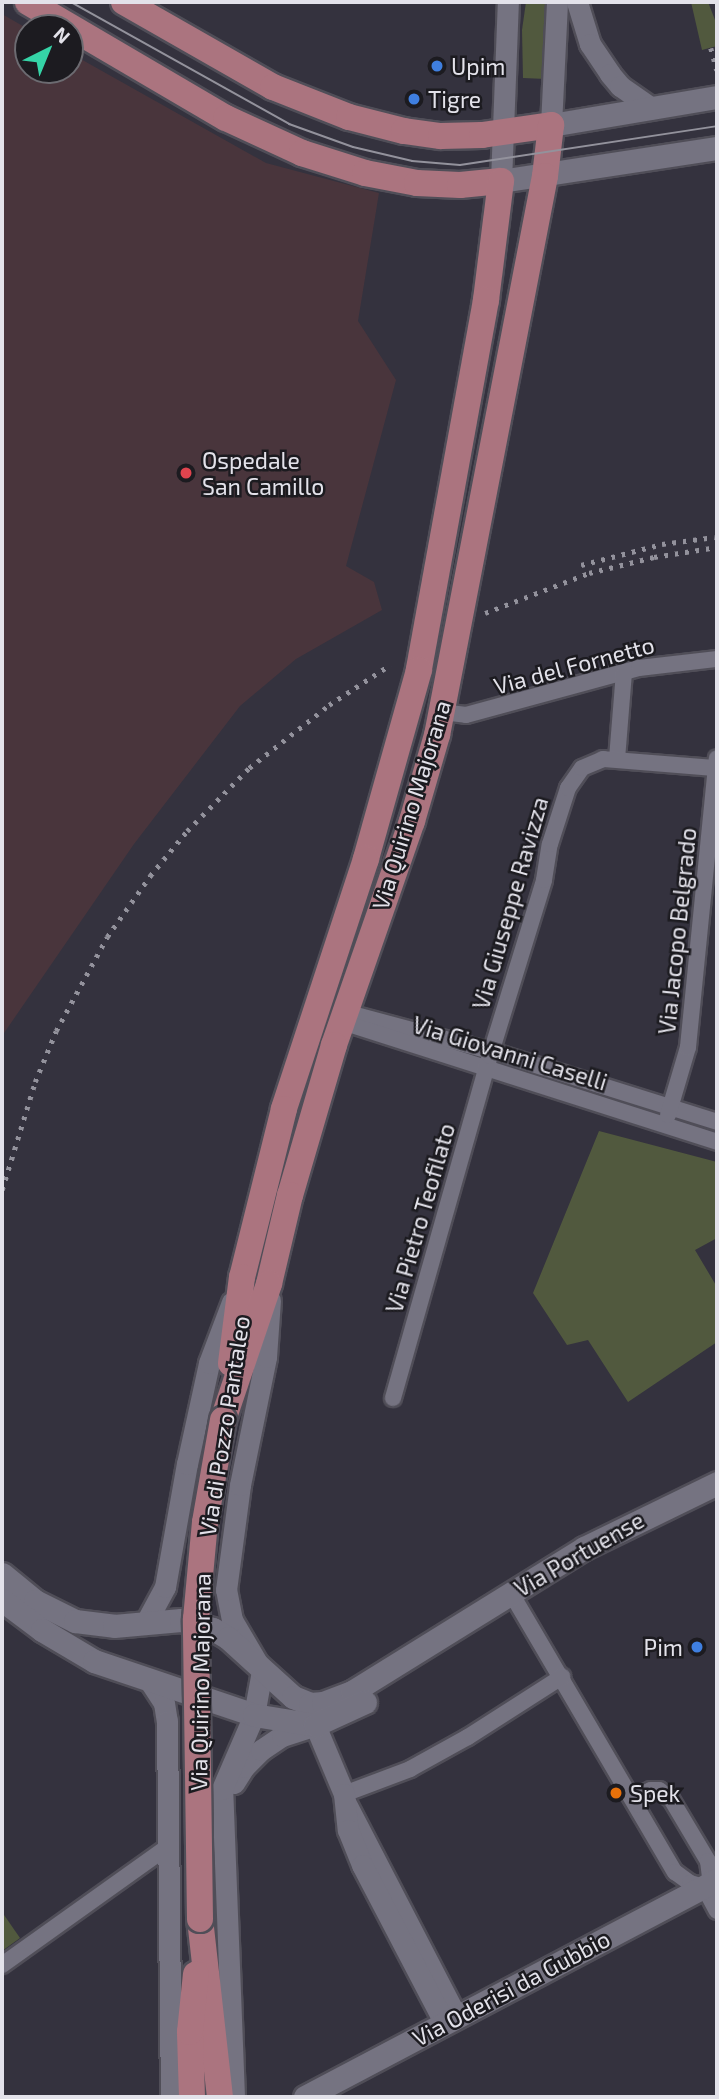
<!DOCTYPE html>
<style>
body{margin:0}
#map{position:relative;width:719px;height:2099px;overflow:hidden;background:#34323e;font-family:"Exo 2",sans-serif}
div>[style]{position:absolute}
.medical>*{inset:0;background:#49353c}
.green>*{inset:0;background:#51593e}
.roads{filter:drop-shadow(2px 0 #504e58) drop-shadow(-2px 0 #504e58) drop-shadow(0 2px #504e58) drop-shadow(0 -2px #504e58)}
.minor>*{height:16px;margin:-8px;padding:0 8px;transform-origin:8px;border-radius:8px;background:#757381}
.tertiary>*{height:21px;margin:-10.5px;padding:0 10.5px;transform-origin:10.5px;border-radius:10.5px;background:#757381}
.secondary>*{height:23px;margin:-11.5px;padding:0 11.5px;transform-origin:11.5px;border-radius:11.5px;background:#757381}
.primary>*{height:26px;margin:-13px;padding:0 13px;transform-origin:13px;border-radius:13px;background:#ab747f}
.tram>*{height:2px;margin:-1px;padding:0 1px;transform-origin:1px;border-radius:1px;background:#93929c}
.rail>*{height:4.5px;margin-top:-2.25px;transform-origin:0;background:repeating-linear-gradient(90deg,#93929c 0 3.5px,transparent 0 10.5px)}
.bridges{filter:drop-shadow(2px 0 #504e58) drop-shadow(-2px 0 #504e58) drop-shadow(0 2px #504e58) drop-shadow(0 -2px #504e58)}
.primary-bridge>*{height:26px;margin:-13px;padding:0 13px;transform-origin:13px;border-radius:13px;background:#ab747f}
.dots>*{width:19px;height:19px;translate:-50% -50%;box-sizing:border-box;border:4px solid #1c1b20;border-radius:50%}
span{translate:-50% -50%;white-space:nowrap;text-align:center;line-height:1.15;-webkit-text-stroke:5px #1c1b20;paint-order:stroke}
.poi-label{font-size:23px;color:#e3e2ea}
.left{translate:0 -50%;text-align:left}
.right{translate:-100% -50%;text-align:right}
.street-label{font-size:23px;color:#e3e2ea}
.frame{position:absolute;inset:0;border:4px solid #e3e2ea;pointer-events:none}
.north{position:absolute;left:14px;top:14px;width:70px;height:70px;box-sizing:border-box;background:#1c1b20;border:2px solid #6c6b71;border-radius:50%;rotate:43deg;font-size:19px;font-weight:700;line-height:28px;text-align:center;color:#e3e2ea}
.north::after{content:'';display:block;margin:auto;width:24px;height:32px;background:#35d4a7;clip-path:polygon(50% 0,100% 100%,50% 72%,0 100%)}
</style>
<div id="map">
<div class="medical">
<div style="clip-path:polygon(2px 14px,28px 29px,28px 70px,70px 70px,70px 53px,266px 163px,379px 193px,358px 321px,396px 380px,346px 566px,374px 582px,382px 610px,296px 659px,240px 706px,134px 844px,2px 1036px)"></div>
</div>
<div class="green">
<div style="clip-path:polygon(526px 2px,549px 2px,546px 79px,523px 78px,522px 30px)"></div>
<div style="clip-path:polygon(691px 2px,708px 2px,717px 25px,717px 46px,702px 50px)"></div>
<div style="clip-path:polygon(599px 1131px,717px 1162px,717px 1238px,695px 1250px,717px 1287px,717px 1342px,628px 1402px,588px 1340px,567px 1345px,533px 1293px)"></div>
<div style="clip-path:polygon(2px 1912px,20px 1938px,2px 1951px)"></div>
</div>
<div class="roads">
<div class="minor">
<div style="left:442px;top:712px;width:24px;rotate:7deg"></div>
<div style="left:466px;top:715px;width:179px;rotate:-15.2deg"></div>
<div style="left:639px;top:668px;width:79px;rotate:-6.6deg"></div>
<div style="left:617px;top:759px;width:87px;rotate:-85.4deg"></div>
<div style="left:345px;top:1012px;width:151px;rotate:15deg"></div>
<div style="left:491px;top:1051px;width:237px;rotate:17.4deg"></div>
<div style="left:342px;top:1022px;width:394px;rotate:17.7deg"></div>
<div style="left:668px;top:1115px;width:71px;rotate:-73.6deg"></div>
<div style="left:688px;top:1047px;width:290px;rotate:-84.3deg"></div>
<div style="left:393px;top:1398px;width:355px;rotate:-74.2deg"></div>
<div style="left:490px;top:1056px;width:184px;rotate:-72.9deg"></div>
<div style="left:544px;top:880px;width:36px;rotate:-81deg"></div>
<div style="left:550px;top:844px;width:59px;rotate:-72.2deg"></div>
<div style="left:568px;top:788px;width:24px;rotate:-55deg"></div>
<div style="left:582px;top:768px;width:23px;rotate:-23deg"></div>
<div style="left:603px;top:759px;width:113px;rotate:4.6deg"></div>
<div style="left:511px;top:1593px;width:324px;rotate:59.6deg"></div>
<div style="left:675px;top:1872px;width:19px;rotate:36deg"></div>
<div style="left:690px;top:1883px;width:15px;rotate:16deg"></div>
<div style="left:638px;top:1805px;width:12px;rotate:-66deg"></div>
<div style="left:643px;top:1794px;width:9px;rotate:-27deg"></div>
<div style="left:651px;top:1790px;width:8px"></div>
<div style="left:659px;top:1790px;width:15px;rotate:37deg"></div>
<div style="left:671px;top:1799px;width:72px;rotate:59.2deg"></div>
<div style="left:708px;top:1861px;width:17px;rotate:83deg"></div>
<div style="left:710px;top:1878px;width:11px;rotate:124deg"></div>
<div style="left:704px;top:1887px;width:27px;rotate:62deg"></div>
<div style="left:2px;top:1965px;width:205px;rotate:-35.5deg"></div>
<div style="left:459px;top:2016px;width:250px;rotate:-117.4deg"></div>
<div style="left:344px;top:1794px;width:71px;rotate:-20.7deg"></div>
<div style="left:410px;top:1769px;width:66px;rotate:-28.9deg"></div>
<div style="left:468px;top:1737px;width:112px;rotate:-32.6deg"></div>
</div>
<div class="tertiary">
<div style="left:577px;top:2px;width:44px;rotate:72.8deg"></div>
<div style="left:590px;top:44px;width:36px;rotate:56deg"></div>
<div style="left:610px;top:74px;width:16px;rotate:50deg"></div>
<div style="left:620px;top:86px;width:39px;rotate:35deg"></div>
<div style="left:551px;top:125px;width:123px;rotate:-87.2deg"></div>
<div style="left:501px;top:181px;width:179px;rotate:-87.8deg"></div>
<div style="left:145px;top:1624px;width:42px;rotate:-61.6deg"></div>
<div style="left:165px;top:1587px;width:125px;rotate:-79.9deg"></div>
<div style="left:187px;top:1464px;width:103px;rotate:-77.7deg"></div>
<div style="left:209px;top:1363px;width:65px;rotate:-69.3deg"></div>
<div style="left:149px;top:1680px;width:27px;rotate:57deg"></div>
<div style="left:164px;top:1703px;width:18px;rotate:81deg"></div>
<div style="left:167px;top:1721px;width:376px;rotate:89.4deg"></div>
<div style="left:234px;top:1783px;width:19px;rotate:-58deg"></div>
<div style="left:244px;top:1767px;width:24px;rotate:-45deg"></div>
<div style="left:261px;top:1750px;width:25px;rotate:-34deg"></div>
<div style="left:282px;top:1736px;width:35px;rotate:-18deg"></div>
<div style="left:315px;top:1725px;width:75px;rotate:67.2deg"></div>
<div style="left:344px;top:1794px;width:36px;rotate:84deg"></div>
<div style="left:348px;top:1830px;width:38px;rotate:68deg"></div>
<div style="left:362px;top:1865px;width:179px;rotate:62.4deg"></div>
<div style="left:234px;top:2097px;width:308px;rotate:-92.2deg"></div>
<div style="left:222px;top:1789px;width:81px;rotate:-66.6deg"></div>
<div style="left:254px;top:1715px;width:45px;rotate:-79.7deg"></div>
<div style="left:262px;top:1671px;width:59px;rotate:-120.5deg"></div>
<div style="left:232px;top:1620px;width:31px;rotate:-101deg"></div>
<div style="left:226px;top:1590px;width:106px;rotate:-82.4deg"></div>
<div style="left:240px;top:1485px;width:131px;rotate:-78.5deg"></div>
<div style="left:266px;top:1357px;width:57px;rotate:-86deg"></div>
</div>
<div class="secondary">
<div style="left:551px;top:125px;width:168px;rotate:-9.6deg"></div>
<div style="left:501px;top:181px;width:219px;rotate:-8.7deg"></div>
<div style="left:2px;top:1574px;width:43px;rotate:39.3deg"></div>
<div style="left:35px;top:1601px;width:45px;rotate:26.6deg"></div>
<div style="left:75px;top:1621px;width:39px;rotate:7deg"></div>
<div style="left:114px;top:1626px;width:67px;rotate:-5.1deg"></div>
<div style="left:181px;top:1620px;width:33px;rotate:16deg"></div>
<div style="left:213px;top:1629px;width:17px;rotate:31deg"></div>
<div style="left:228px;top:1638px;width:88px;rotate:42.2deg"></div>
<div style="left:293px;top:1697px;width:18px;rotate:22deg"></div>
<div style="left:310px;top:1704px;width:13px;rotate:-4deg"></div>
<div style="left:323px;top:1703px;width:31px;rotate:-21deg"></div>
<div style="left:352px;top:1692px;width:273px;rotate:-31.8deg"></div>
<div style="left:584px;top:1548px;width:148px;rotate:-26deg"></div>
<div style="left:2px;top:1600px;width:50px;rotate:36.9deg"></div>
<div style="left:42px;top:1630px;width:61px;rotate:30.8deg"></div>
<div style="left:94px;top:1661px;width:169px;rotate:18.6deg"></div>
<div style="left:254px;top:1715px;width:62px;rotate:9.3deg"></div>
<div style="left:315px;top:1725px;width:55px;rotate:-24.7deg"></div>
<div style="left:305px;top:2097px;width:466px;rotate:-27.8deg"></div>
</div>
<div class="primary">
<div style="left:28px;top:2px;width:229px;rotate:30.4deg"></div>
<div style="left:226px;top:118px;width:84px;rotate:24.7deg"></div>
<div style="left:302px;top:153px;width:66px;rotate:17.6deg"></div>
<div style="left:365px;top:173px;width:53px;rotate:10.9deg"></div>
<div style="left:417px;top:183px;width:43px;rotate:2.7deg"></div>
<div style="left:460px;top:185px;width:41px;rotate:-5.6deg"></div>
<div style="left:501px;top:181px;width:120px;rotate:97.2deg"></div>
<div style="left:486px;top:300px;width:376px;rotate:100.3deg"></div>
<div style="left:419px;top:670px;width:196px;rotate:105.7deg"></div>
<div style="left:366px;top:859px;width:263px;rotate:108.2deg"></div>
<div style="left:284px;top:1109px;width:173px;rotate:104deg"></div>
<div style="left:242px;top:1277px;width:87px;rotate:97.3deg"></div>
<div style="left:124px;top:2px;width:172px;rotate:29.7deg"></div>
<div style="left:273px;top:87px;width:82px;rotate:21.5deg"></div>
<div style="left:349px;top:117px;width:57px;rotate:14.3deg"></div>
<div style="left:404px;top:131px;width:37px;rotate:8deg"></div>
<div style="left:441px;top:136px;width:41px;rotate:-1.4deg"></div>
<div style="left:482px;top:135px;width:70px;rotate:-8.2deg"></div>
<div style="left:551px;top:125px;width:51px;rotate:96.7deg"></div>
<div style="left:545px;top:176px;width:569px;rotate:100.93deg"></div>
<div style="left:437px;top:735px;width:90px;rotate:106.2deg"></div>
<div style="left:412px;top:821px;width:237px;rotate:109.2deg"></div>
<div style="left:334px;top:1045px;width:156px;rotate:106.3deg"></div>
<div style="left:290px;top:1195px;width:91px;rotate:103.3deg"></div>
<div style="left:269px;top:1284px;width:144px;rotate:108.7deg"></div>
<div style="left:200px;top:1919px;width:179px;rotate:83.6deg"></div>
<div style="left:192px;top:2097px;width:65px;rotate:-91.8deg"></div>
<div style="left:190px;top:2032px;width:58px;rotate:-84.1deg"></div>
</div>
</div>
<div class="tram">
<div style="left:71px;top:2px;width:250px;rotate:29.2deg"></div>
<div style="left:289px;top:124px;width:68px;rotate:19.8deg"></div>
<div style="left:353px;top:147px;width:61px;rotate:13.3deg"></div>
<div style="left:412px;top:161px;width:48px;rotate:4.8deg"></div>
<div style="left:460px;top:165px;width:260px;rotate:-8.6deg"></div>
</div>
<div class="rail">
<div style="left:711px;top:48px;width:23px;rotate:75deg"></div>
<div style="left:581px;top:565px;width:84px;rotate:-14.5deg"></div>
<div style="left:662px;top:544px;width:53px;rotate:-7.5deg"></div>
<div style="left:485px;top:613px;width:111px;rotate:-21deg"></div>
<div style="left:589px;top:573px;width:67px;rotate:-13.8deg"></div>
<div style="left:654px;top:557px;width:64px;rotate:-9deg"></div>
<div style="left:2px;top:1190px;width:113px;rotate:-73deg"></div>
<div style="left:35px;top:1082px;width:55px;rotate:-67.6deg"></div>
<div style="left:56px;top:1031px;width:107px;rotate:-61.5deg"></div>
<div style="left:107px;top:937px;width:75px;rotate:-54.8deg"></div>
<div style="left:150px;top:876px;width:58px;rotate:-50.6deg"></div>
<div style="left:187px;top:831px;width:88px;rotate:-45.5deg"></div>
<div style="left:249px;top:768px;width:102px;rotate:-38.2deg"></div>
<div style="left:329px;top:705px;width:73px;rotate:-33.3deg"></div>
</div>
<div class="bridges">
<div class="primary-bridge">
<div style="left:200px;top:1919px;width:300px;rotate:-90.8deg"></div>
<div style="left:196px;top:1619px;width:97px;rotate:-84.7deg"></div>
<div style="left:205px;top:1522px;width:104px;rotate:-80deg"></div>
</div>
</div>
<div class="dots">
<div style="left:437px;top:66px;background:#3f7fe0"></div>
<div style="left:414px;top:99px;background:#3f7fe0"></div>
<div style="left:186px;top:473px;background:#e0444e"></div>
<div style="left:697px;top:1647px;background:#3f7fe0"></div>
<div style="left:616px;top:1793px;background:#e8710a"></div>
</div>
<div class="poi-label">
<span class="left" style="left:451px;top:66px">Upim</span>
<span class="left" style="left:428px;top:99px">Tigre</span>
<span class="left" style="left:202px;top:473px">Ospedale<br>San Camillo</span>
<span class="right" style="left:683px;top:1647px">Pim</span>
<span class="left" style="left:630px;top:1793px">Spek</span>
</div>
<div class="street-label">
<span style="left:574px;top:665px;rotate:-15deg">Via del Fornetto</span>
<span style="left:411px;top:805px;rotate:-73deg">Via Quirino Majorana</span>
<span style="left:510px;top:903px;rotate:-74deg">Via Giuseppe Ravizza</span>
<span style="left:677px;top:931px;rotate:-84deg">Via Jacopo Belgrado</span>
<span style="left:510px;top:1053px;rotate:17deg">Via Giovanni Caselli</span>
<span style="left:420px;top:1218px;rotate:-74deg">Via Pietro Teofilato</span>
<span style="left:224px;top:1426px;rotate:-81deg">Via di Pozzo Pantaleo</span>
<span style="left:579px;top:1554px;rotate:-30deg">Via Portuense</span>
<span style="left:200px;top:1682px;rotate:-89deg">Via Quirino Majorana</span>
<span style="left:511px;top:1988px;rotate:-28deg">Via Oderisi da Gubbio</span>
</div>
<div class="frame"></div>
<div class="north">N</div>
</div>
